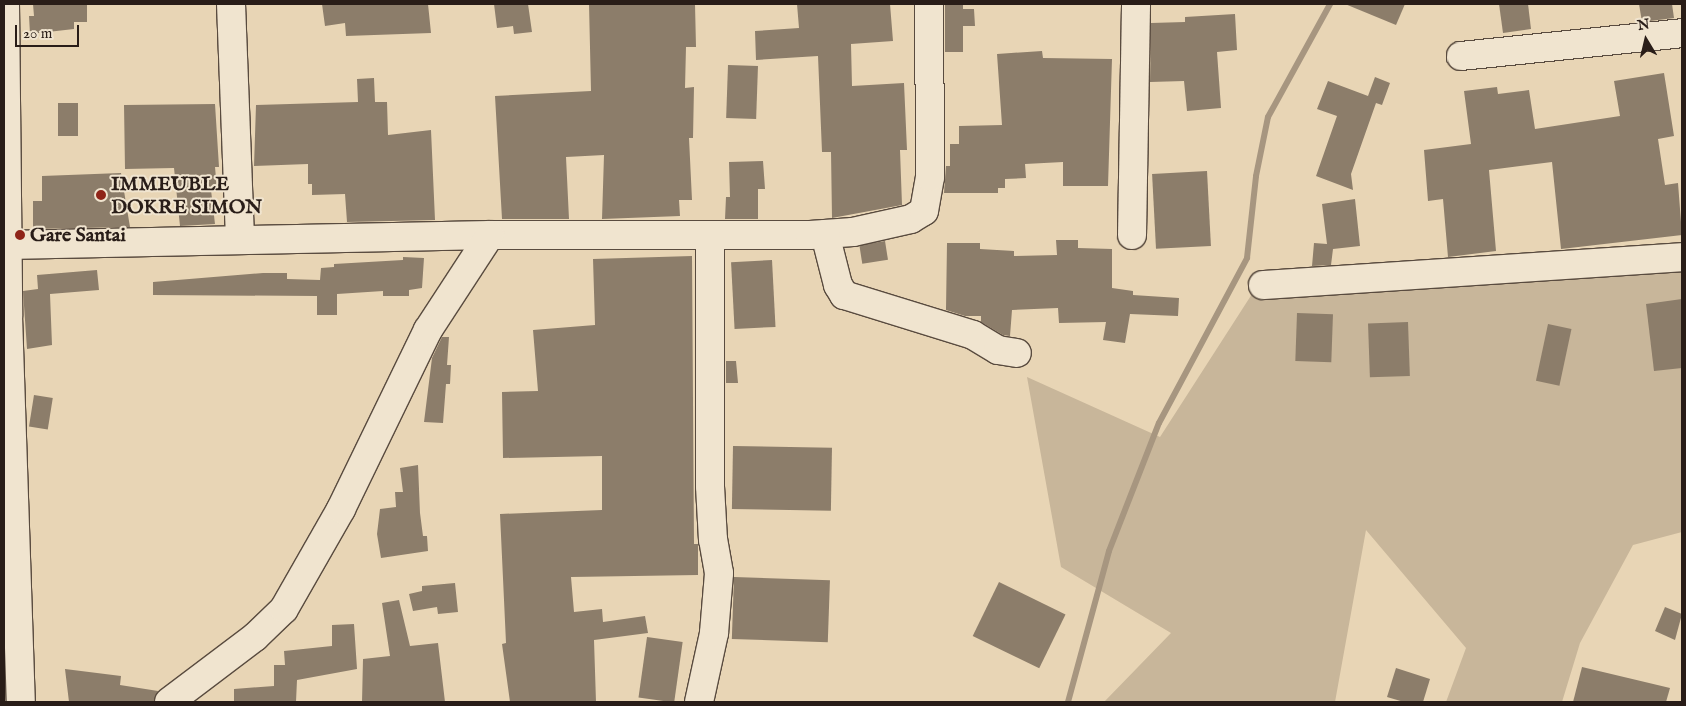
<!DOCTYPE html>
<style>
body{margin:0}
#map{position:relative;width:1686px;height:706px;overflow:hidden;background:#e8d5b5;font-family:"IM FELL English",serif}
div>[style]{position:absolute}
.green>*{inset:0;background:#c8b69a}
.stream>*{height:6px;margin:-3px;padding:0 3px;transform-origin:3px;border-radius:3px;background:#a79680}
.building>*{inset:0;background:#8c7d6a;transform-origin:0 0}
.roads{filter:drop-shadow(1px 0 #594b3f) drop-shadow(-1px 0 #594b3f) drop-shadow(0 1px #594b3f) drop-shadow(0 -1px #594b3f)}
.minor>*{height:28px;margin:-14px;padding:0 14px;transform-origin:14px;border-radius:14px;background:#f0e4cf}
.dots>*{width:14px;height:14px;translate:-50% -50%;box-sizing:border-box;border:2px solid #f0e4cf;border-radius:50%}
span{translate:-50% -50%;white-space:nowrap;text-align:center;line-height:1.15;-webkit-text-stroke:4px #f0e4cf;paint-order:stroke}
.poi-label{font-size:20px;color:#291d18;font-weight:700}
.left{translate:0 -50%;text-align:left}
.frame{position:absolute;inset:0;border:5px solid #291d18;pointer-events:none}
.north{position:absolute;left:1621px;top:15px;width:50px;height:50px;-webkit-text-stroke:4px #f0e4cf;paint-order:stroke;rotate:351deg;font-size:14px;font-weight:700;line-height:20px;text-align:center;color:#291d18}
.north::after{content:'';display:block;margin:auto;width:18px;height:22px;background:#291d18;clip-path:polygon(50% 0,100% 100%,50% 72%,0 100%)}
.scale{position:absolute;left:15px;top:25px;width:64px;height:22px;box-sizing:border-box;border:2px solid #291d18;border-top:0;padding-left:6px;font-size:15px;line-height:18px;white-space:nowrap;color:#291d18;-webkit-text-stroke:4px #f0e4cf;paint-order:stroke}
</style>
<div id="map">
<div class="green">
<div style="clip-path:polygon(1682px 264px,1682px 532px,1633px 545px,1580px 643px,1562px 702px,1446px 702px,1466px 648px,1366px 530px,1335px 702px,1104px 702px,1171px 633px,1061px 567px,1027px 377px,1160px 437px,1252px 294px)"></div>
</div>
<div class="stream">
<div style="left:1068px;top:702px;width:156px;rotate:-74.8deg"></div>
<div style="left:1109px;top:551px;width:137px;rotate:-68.7deg"></div>
<div style="left:1159px;top:423px;width:187px;rotate:-61.9deg"></div>
<div style="left:1247px;top:258px;width:82px;rotate:-83.7deg"></div>
<div style="left:1256px;top:176px;width:60px;rotate:-78.5deg"></div>
<div style="left:1268px;top:117px;width:129px;rotate:-61.2deg"></div>
</div>
<div class="building">
<div style="clip-path:polygon(33px 4px,87px 4px,87px 22px,74px 22px,74px 29px,30px 34px,29px 16px,34px 16px)"></div>
<div style="clip-path:polygon(322px 4px,428px 4px,431px 33px,346px 36px,345px 23px,325px 26px)"></div>
<div style="clip-path:polygon(494px 4px,528px 4px,532px 32px,514px 34px,513px 26px,497px 28px)"></div>
<div style="clip-path:polygon(589px 4px,695px 4px,696px 47px,686px 47px,685px 88px,694px 87px,693px 138px,689px 138px,692px 200px,679px 200px,680px 216px,602px 219px,604px 155px,566px 157px,569px 219px,502px 219px,495px 96px,591px 91px)"></div>
<div style="clip-path:polygon(797px 4px,890px 4px,893px 41px,851px 44px,852px 86px,904px 83px,907px 150px,900px 150px,902px 205px,832px 218px,831px 152px,822px 152px,818px 56px,756px 60px,755px 31px,799px 28px)"></div>
<div style="clip-path:polygon(945px 4px,963px 4px,963px 9px,974px 9px,975px 26px,963px 26px,963px 52px,945px 52px)"></div>
<div style="clip-path:polygon(1345px 4px,1405px 4px,1396px 25px)"></div>
<div style="clip-path:polygon(1499px 4px,1528px 4px,1531px 29px,1503px 33px)"></div>
<div style="clip-path:polygon(1639px 4px,1672px 4px,1674px 18px,1642px 22px)"></div>
<div style="clip-path:polygon(1235px 14px,1237px 50px,1217px 52px,1221px 108px,1187px 111px,1184px 81px,1150px 82px,1151px 23px,1185px 22px,1185px 17px)"></div>
<div style="clip-path:polygon(1042px 51px,1043px 58px,1112px 59px,1108px 186px,1063px 186px,1063px 162px,1025px 164px,1026px 178px,1005px 179px,1005px 188px,998px 188px,998px 193px,944px 193px,946px 166px,950px 166px,950px 144px,959px 144px,959px 126px,1002px 125px,997px 54px)"></div>
<div style="left:728px;top:65px;width:30px;height:53px;rotate:2deg"></div>
<div style="clip-path:polygon(1664px 73px,1674px 136px,1658px 139px,1665px 185px,1678px 183px,1682px 235px,1561px 249px,1552px 162px,1489px 170px,1496px 251px,1448px 257px,1443px 199px,1428px 201px,1424px 150px,1471px 144px,1464px 91px,1497px 87px,1498px 94px,1529px 90px,1535px 129px,1620px 116px,1614px 81px)"></div>
<div style="clip-path:polygon(1375px 77px,1390px 83px,1382px 105px,1376px 103px,1351px 174px,1353px 190px,1316px 176px,1337px 116px,1317px 109px,1328px 81px,1368px 96px)"></div>
<div style="clip-path:polygon(374px 78px,375px 102px,387px 102px,388px 135px,431px 130px,435px 220px,347px 222px,345px 194px,312px 195px,312px 184px,308px 184px,308px 164px,254px 166px,256px 105px,358px 102px,357px 79px)"></div>
<div style="left:58px;top:103px;width:20px;height:33px"></div>
<div style="clip-path:polygon(215px 104px,219px 167px,215px 167px,217px 189px,211px 190px,215px 224px,180px 226px,174px 168px,125px 169px,124px 105px)"></div>
<div style="clip-path:polygon(763px 161px,765px 189px,758px 189px,758px 219px,725px 219px,726px 197px,730px 197px,729px 162px)"></div>
<div style="left:1207px;top:171px;width:75px;height:55px;rotate:87deg"></div>
<div style="clip-path:polygon(121px 173px,130px 227px,33px 229px,33px 201px,42px 201px,42px 176px)"></div>
<div style="clip-path:polygon(1355px 199px,1360px 246px,1333px 249px,1331px 265px,1312px 266px,1314px 243px,1327px 244px,1322px 204px)"></div>
<div style="clip-path:polygon(1056px 240px,1078px 240px,1078px 248px,1112px 249px,1112px 288px,1133px 291px,1133px 295px,1179px 298px,1178px 316px,1130px 314px,1125px 343px,1103px 340px,1106px 322px,1059px 323px,1058px 308px,1012px 310px,1010px 336px,1003px 335px,981px 322px,981px 316px,965px 316px,946px 310px,947px 243px,980px 243px,980px 249px,1014px 251px,1014px 256px,1057px 255px)"></div>
<div style="left:885px;top:241px;width:19px;height:26px;rotate:81deg"></div>
<div style="clip-path:polygon(692px 256px,694px 544px,698px 544px,698px 575px,571px 577px,574px 612px,602px 609px,603px 622px,645px 616px,648px 633px,594px 640px,596px 702px,510px 702px,502px 644px,506px 643px,500px 514px,602px 510px,602px 456px,503px 458px,502px 392px,538px 391px,533px 330px,595px 325px,593px 259px)"></div>
<div style="clip-path:polygon(403px 257px,424px 258px,422px 288px,409px 290px,409px 296px,383px 296px,383px 291px,337px 294px,337px 315px,317px 315px,317px 296px,153px 295px,153px 282px,263px 273px,287px 273px,287px 279px,320px 280px,321px 268px,334px 267px,334px 264px,403px 260px)"></div>
<div style="left:772px;top:260px;width:67px;height:41px;rotate:87deg"></div>
<div style="clip-path:polygon(97px 270px,99px 290px,50px 294px,52px 345px,27px 349px,23px 291px,38px 289px,37px 275px)"></div>
<div style="clip-path:polygon(1682px 299px,1682px 368px,1654px 371px,1646px 304px)"></div>
<div style="left:1297px;top:313px;width:36px;height:48px;rotate:2deg"></div>
<div style="left:1408px;top:322px;width:54px;height:40px;rotate:88deg"></div>
<div style="left:1548px;top:324px;width:24px;height:58px;rotate:12deg"></div>
<div style="clip-path:polygon(442px 337px,449px 337px,447px 365px,451px 365px,450px 384px,446px 384px,443px 423px,424px 422px,432px 358px)"></div>
<div style="clip-path:polygon(726px 361px,736px 361px,738px 383px,726px 383px)"></div>
<div style="left:34px;top:395px;width:19px;height:32px;rotate:9deg"></div>
<div style="left:733px;top:446px;width:99px;height:63px;rotate:1deg"></div>
<div style="clip-path:polygon(418px 465px,420px 513px,423px 536px,427px 536px,428px 551px,381px 558px,377px 534px,380px 509px,396px 507px,395px 492px,403px 492px,400px 468px)"></div>
<div style="left:734px;top:577px;width:96px;height:62px;rotate:2deg"></div>
<div style="left:999px;top:582px;width:74px;height:60px;rotate:26deg"></div>
<div style="clip-path:polygon(455px 583px,458px 612px,438px 614px,437px 607px,413px 611px,409px 594px,422px 591px,422px 586px)"></div>
<div style="clip-path:polygon(399px 600px,410px 646px,438px 643px,445px 702px,362px 702px,363px 659px,390px 656px,382px 603px)"></div>
<div style="clip-path:polygon(1665px 607px,1682px 614px,1675px 640px,1655px 631px)"></div>
<div style="clip-path:polygon(354px 624px,357px 669px,297px 680px,296px 702px,234px 702px,234px 689px,274px 686px,274px 665px,285px 665px,284px 651px,332px 646px,332px 625px)"></div>
<div style="left:647px;top:637px;width:36px;height:61px;rotate:8deg"></div>
<div style="clip-path:polygon(1582px 667px,1670px 688px,1666px 702px,1573px 702px)"></div>
<div style="clip-path:polygon(1396px 668px,1430px 679px,1423px 702px,1404px 702px,1387px 697px)"></div>
<div style="clip-path:polygon(65px 669px,121px 676px,120px 685px,158px 691px,154px 702px,69px 702px)"></div>
</div>
<div class="roads">
<div class="minor">
<div style="left:5px;top:4px;width:312px;rotate:89.4deg"></div>
<div style="left:8px;top:316px;width:386px;rotate:88.1deg"></div>
<div style="left:231px;top:4px;width:236px;rotate:87.8deg"></div>
<div style="left:1461px;top:56px;width:222px;rotate:-5.9deg"></div>
<div style="left:825px;top:234px;width:53px;rotate:75.7deg"></div>
<div style="left:838px;top:285px;width:12px;rotate:59deg"></div>
<div style="left:844px;top:295px;width:135px;rotate:17.2deg"></div>
<div style="left:973px;top:335px;width:29px;rotate:31deg"></div>
<div style="left:998px;top:350px;width:19px;rotate:9deg"></div>
<div style="left:1132px;top:235px;width:231px;rotate:-89deg"></div>
<div style="left:7px;top:245px;width:483px;rotate:-1.2deg"></div>
<div style="left:490px;top:235px;width:320px"></div>
<div style="left:810px;top:235px;width:43px;rotate:-4deg"></div>
<div style="left:853px;top:232px;width:59px;rotate:-12.6deg"></div>
<div style="left:911px;top:219px;width:15px;rotate:-32deg"></div>
<div style="left:924px;top:211px;width:35px;rotate:-80deg"></div>
<div style="left:930px;top:177px;width:173px;rotate:-90.3deg"></div>
<div style="left:1263px;top:285px;width:420px;rotate:-3.8deg"></div>
<div style="left:169px;top:702px;width:108px;rotate:-37.1deg"></div>
<div style="left:255px;top:637px;width:40px;rotate:-44deg"></div>
<div style="left:284px;top:609px;width:115px;rotate:-60.3deg"></div>
<div style="left:341px;top:509px;width:199px;rotate:-64.1deg"></div>
<div style="left:428px;top:330px;width:113px;rotate:-56.9deg"></div>
<div style="left:699px;top:702px;width:71px;rotate:-77.7deg"></div>
<div style="left:714px;top:633px;width:60px;rotate:-85.2deg"></div>
<div style="left:719px;top:573px;width:34px;rotate:-100deg"></div>
<div style="left:713px;top:540px;width:54px;rotate:-93.2deg"></div>
<div style="left:710px;top:486px;width:248px;rotate:-90deg"></div>
</div>
</div>
<div class="dots">
<div style="left:101px;top:195px;background:#8f2418"></div>
<div style="left:20px;top:235px;background:#8f2418"></div>
</div>
<div class="poi-label">
<span class="left" style="left:111px;top:196px">IMMEUBLE<br>DOKRE SIMON</span>
<span class="left" style="left:30px;top:235px">Gare Santai</span>
</div>
<div class="frame"></div>
<div class="north">N</div>
<div class="scale">20 m</div>
</div>
